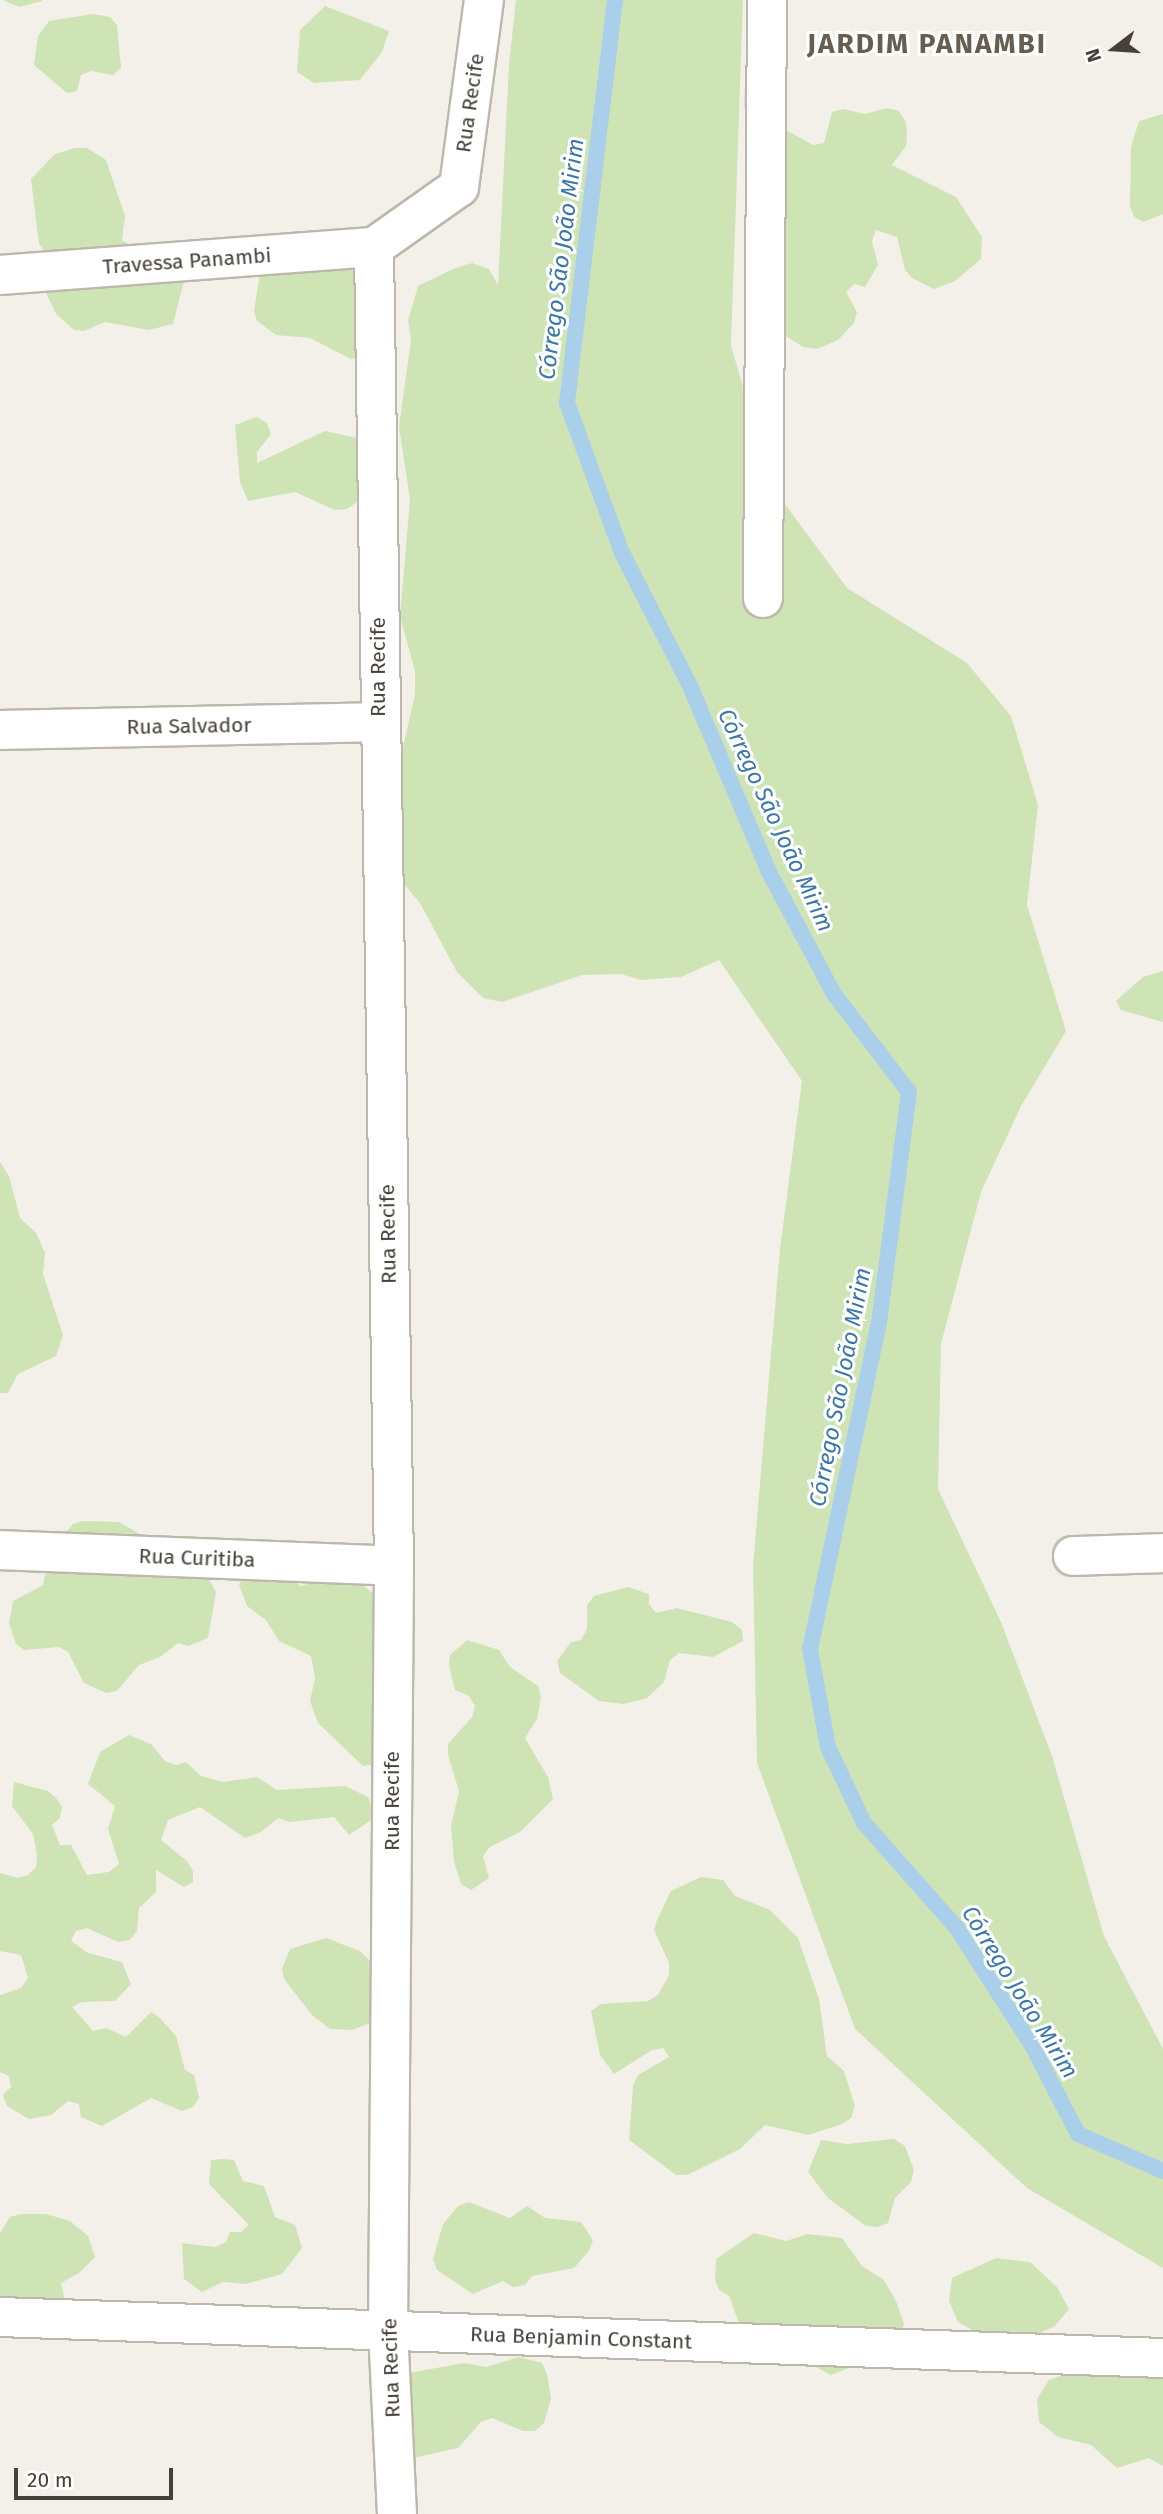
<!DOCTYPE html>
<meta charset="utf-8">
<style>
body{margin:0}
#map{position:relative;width:1163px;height:2514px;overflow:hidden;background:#f3f0e9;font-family:"Fira Sans",sans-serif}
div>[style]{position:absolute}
.green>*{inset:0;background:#cee4b5}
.stream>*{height:16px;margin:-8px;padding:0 8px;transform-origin:8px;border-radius:8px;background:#aacfea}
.roads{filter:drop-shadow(2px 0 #beb8ac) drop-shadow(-2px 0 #beb8ac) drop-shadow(0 2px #beb8ac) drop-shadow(0 -2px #beb8ac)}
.minor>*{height:38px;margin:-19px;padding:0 19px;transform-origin:19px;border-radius:19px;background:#fff}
.tertiary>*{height:38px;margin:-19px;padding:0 19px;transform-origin:19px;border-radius:19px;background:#fff}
span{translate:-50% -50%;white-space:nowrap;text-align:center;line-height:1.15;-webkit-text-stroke:6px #fff;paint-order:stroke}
.street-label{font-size:21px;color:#464038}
.water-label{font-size:23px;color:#3a78a9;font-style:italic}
.district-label{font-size:28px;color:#685e50;font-weight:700;letter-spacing:2px}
.north{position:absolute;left:1079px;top:14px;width:70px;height:70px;-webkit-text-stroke:5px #fff;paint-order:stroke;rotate:253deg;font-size:19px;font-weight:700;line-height:28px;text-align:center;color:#464038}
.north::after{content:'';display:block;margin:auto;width:24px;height:32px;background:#464038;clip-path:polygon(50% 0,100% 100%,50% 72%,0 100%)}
.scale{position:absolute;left:14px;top:2468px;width:159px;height:32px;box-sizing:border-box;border:4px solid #464038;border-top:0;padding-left:9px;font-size:21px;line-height:24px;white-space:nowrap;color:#464038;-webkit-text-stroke:5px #fff;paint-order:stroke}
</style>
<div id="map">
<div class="green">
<div style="clip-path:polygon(3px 0,42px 0,42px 1px,19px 7px)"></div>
<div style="clip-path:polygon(516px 0,743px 0,731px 346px,773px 488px,847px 588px,967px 663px,1011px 716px,1038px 805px,1027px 905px,1066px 1031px,1021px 1106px,981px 1192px,941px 1344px,938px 1489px,1001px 1622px,1052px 1756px,1104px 1936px,1163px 2049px,1163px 2268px,1027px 2188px,855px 2029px,757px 1763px,753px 1565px,780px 1249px,802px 1081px,719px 960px,681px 977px,641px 980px,621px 974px,582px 975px,502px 1002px,483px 998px,457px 972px,420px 903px,398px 877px,398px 770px,415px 694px,415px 671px,400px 616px,410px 499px,399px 427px,411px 340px,408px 321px,418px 286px,453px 269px,472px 263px,489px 269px,498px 285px,509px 64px)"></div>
<div style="clip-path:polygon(325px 6px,389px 31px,382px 52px,360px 80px,314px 83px,297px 72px,300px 30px)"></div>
<div style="clip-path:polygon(93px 14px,110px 17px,117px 25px,121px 68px,113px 75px,91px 71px,81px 75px,77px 91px,67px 93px,34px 65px,38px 36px,49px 21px)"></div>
<div style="clip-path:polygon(753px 52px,782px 64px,786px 76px,782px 128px,813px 145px,824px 143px,832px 112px,843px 109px,865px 114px,887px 108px,899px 111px,906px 122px,907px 134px,906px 146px,892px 165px,956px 197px,982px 237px,981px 259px,955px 281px,934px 289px,912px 278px,905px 270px,897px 237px,876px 230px,872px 241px,878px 265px,865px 287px,854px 284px,846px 292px,857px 312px,854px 323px,838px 340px,817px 349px,803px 347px,772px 327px,746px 148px,751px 138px,744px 105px,746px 61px)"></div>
<div style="clip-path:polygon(1163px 114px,1163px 214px,1143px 222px,1134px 217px,1130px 206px,1131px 147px,1139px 121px)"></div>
<div style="clip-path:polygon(75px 148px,87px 148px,106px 160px,125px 216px,122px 240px,185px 277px,173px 324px,149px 330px,105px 322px,84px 331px,74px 330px,56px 314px,42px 284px,46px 252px,39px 244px,31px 179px,55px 154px)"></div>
<div style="clip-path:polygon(344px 262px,360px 278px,362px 356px,351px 359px,310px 338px,276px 335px,257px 321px,254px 311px,261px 268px)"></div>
<div style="clip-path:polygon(257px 417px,267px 423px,271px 434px,257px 452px,257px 463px,325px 431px,361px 439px,367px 495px,347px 509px,335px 510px,295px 492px,248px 501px,240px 482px,235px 425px)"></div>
<div style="clip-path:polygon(1163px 971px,1163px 1022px,1121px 1010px,1116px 1001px,1143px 977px)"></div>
<div style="clip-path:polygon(0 1162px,9px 1176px,20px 1218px,36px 1233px,45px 1253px,43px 1274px,63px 1335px,56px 1356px,18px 1374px,8px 1393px,0 1393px)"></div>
<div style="clip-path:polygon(83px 1521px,119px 1522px,205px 1572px,216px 1592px,208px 1638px,188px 1646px,178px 1643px,160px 1657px,139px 1665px,117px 1691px,106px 1693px,84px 1683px,68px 1652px,59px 1647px,24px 1650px,16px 1644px,9px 1623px,13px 1601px,43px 1585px,49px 1553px,73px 1524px)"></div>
<div style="clip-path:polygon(245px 1575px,293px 1580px,301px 1586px,324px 1579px,358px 1581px,376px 1596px,372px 1679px,384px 1697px,374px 1764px,363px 1766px,318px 1723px,310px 1701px,315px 1678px,311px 1656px,279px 1641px,266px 1620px,247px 1606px,239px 1585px)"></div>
<div style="clip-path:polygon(628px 1587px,649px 1594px,649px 1604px,656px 1613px,677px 1608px,732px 1622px,742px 1630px,743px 1641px,713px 1657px,679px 1653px,670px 1660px,664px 1682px,647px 1698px,624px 1704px,599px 1701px,560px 1673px,557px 1661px,571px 1642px,581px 1640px,587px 1629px,587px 1605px,594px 1596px)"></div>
<div style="clip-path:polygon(467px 1640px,499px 1650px,510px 1667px,538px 1686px,541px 1697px,537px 1719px,525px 1738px,548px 1777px,553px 1799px,520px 1832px,490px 1847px,483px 1856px,489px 1878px,471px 1890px,461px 1884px,454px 1862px,451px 1826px,459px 1791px,448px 1755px,448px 1744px,472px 1717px,475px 1706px,469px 1696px,455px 1690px,449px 1666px,450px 1655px)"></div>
<div style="clip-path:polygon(129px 1735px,151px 1744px,165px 1761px,176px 1765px,186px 1762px,201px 1776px,223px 1782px,257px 1777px,277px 1790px,345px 1786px,368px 1797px,376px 1817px,349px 1835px,334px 1817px,289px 1822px,278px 1818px,261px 1832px,245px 1838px,200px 1807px,168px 1820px,161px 1840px,187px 1861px,193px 1871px,193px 1882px,184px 1887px,156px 1870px,156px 1892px,139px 1908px,137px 1931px,130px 1940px,118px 1942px,87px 1928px,76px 1931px,71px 1941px,88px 1953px,122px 1962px,131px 1984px,115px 2001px,82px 2002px,72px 2007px,93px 2031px,106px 2028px,126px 2037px,151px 2012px,160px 2018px,176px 2036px,185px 2070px,194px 2075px,199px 2098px,193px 2107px,182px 2111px,151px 2098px,102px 2126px,81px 2117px,79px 2104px,68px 2101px,51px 2115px,29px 2119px,7px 2106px,3px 2095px,11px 2087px,9px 2076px,0 2072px,0 1995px,21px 1988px,28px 1978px,21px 1955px,0 1951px,0 1873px,18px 1878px,28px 1875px,36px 1867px,37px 1855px,33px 1834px,12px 1806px,14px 1782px,48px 1791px,56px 1798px,62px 1807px,60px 1818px,52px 1825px,60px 1845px,71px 1845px,87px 1875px,109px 1872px,119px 1864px,108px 1829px,115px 1806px,88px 1784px,100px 1752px)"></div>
<div style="clip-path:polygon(701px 1877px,723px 1880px,735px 1896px,770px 1910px,798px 1938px,819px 1999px,827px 2056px,844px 2071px,855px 2106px,851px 2118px,842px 2124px,808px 2135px,765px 2125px,740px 2149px,687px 2175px,676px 2175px,629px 2140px,633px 2085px,638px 2075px,669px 2057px,663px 2048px,652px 2050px,614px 2074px,600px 2055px,591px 2011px,601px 2004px,648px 2001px,658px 1995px,669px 1975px,669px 1963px,654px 1930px,657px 1920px,671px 1891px)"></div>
<div style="clip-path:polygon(326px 1938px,360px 1951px,378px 1969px,373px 2022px,352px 2030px,330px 2029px,312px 2015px,284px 1979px,282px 1969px,290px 1949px)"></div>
<div style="clip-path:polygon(894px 2139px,905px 2146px,914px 2170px,911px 2182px,895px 2198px,888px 2223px,877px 2227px,866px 2226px,828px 2198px,808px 2172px,821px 2140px,847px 2144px)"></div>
<div style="clip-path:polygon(223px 2159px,234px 2160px,243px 2181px,264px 2186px,275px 2217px,295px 2225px,302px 2248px,282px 2274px,246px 2284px,223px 2282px,202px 2292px,184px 2279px,182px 2243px,215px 2247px,226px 2242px,230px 2232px,241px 2232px,249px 2225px,209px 2184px,211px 2160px)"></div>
<div style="clip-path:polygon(469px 2202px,510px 2218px,527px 2206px,545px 2218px,581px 2222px,593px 2240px,589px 2251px,574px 2268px,532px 2276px,525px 2285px,513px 2287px,503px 2281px,473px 2294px,437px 2270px,433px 2259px,443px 2224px,458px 2206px)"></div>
<div style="clip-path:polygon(21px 2214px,46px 2214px,70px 2221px,88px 2236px,95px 2257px,79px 2273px,61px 2283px,66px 2306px,0 2330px,0 2233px,10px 2217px)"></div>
<div style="clip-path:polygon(754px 2233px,786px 2241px,808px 2234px,842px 2238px,862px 2266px,884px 2280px,896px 2301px,904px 2324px,898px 2348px,831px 2375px,740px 2326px,729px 2296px,719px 2290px,715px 2280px,716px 2259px)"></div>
<div style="clip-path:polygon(996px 2258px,1030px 2262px,1057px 2287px,1069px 2309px,1055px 2326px,1023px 2341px,988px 2339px,958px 2322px,949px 2301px,952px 2278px)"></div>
<div style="clip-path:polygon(519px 2357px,542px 2363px,547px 2374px,551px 2399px,544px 2423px,535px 2431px,523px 2431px,492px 2418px,481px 2422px,458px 2448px,413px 2458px,409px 2373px,464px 2363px,486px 2367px)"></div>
<div style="clip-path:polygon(1082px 2368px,1163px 2372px,1163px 2466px,1149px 2458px,1117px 2468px,1091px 2445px,1058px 2437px,1039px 2422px,1037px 2399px,1049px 2380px)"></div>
</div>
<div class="stream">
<div style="left:615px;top:0;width:406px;rotate:96.8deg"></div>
<div style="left:567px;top:403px;width:160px;rotate:69.9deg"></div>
<div style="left:622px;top:553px;width:149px;rotate:62.9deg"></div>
<div style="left:690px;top:686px;width:202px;rotate:67deg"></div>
<div style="left:769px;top:872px;width:138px;rotate:62deg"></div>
<div style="left:834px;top:994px;width:123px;rotate:52.6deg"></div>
<div style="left:909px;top:1092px;width:232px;rotate:97.4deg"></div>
<div style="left:879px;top:1322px;width:334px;rotate:101.9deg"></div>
<div style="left:810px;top:1649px;width:100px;rotate:79.6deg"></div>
<div style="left:828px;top:1747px;width:84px;rotate:64.7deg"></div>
<div style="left:864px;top:1823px;width:139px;rotate:48.5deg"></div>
<div style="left:956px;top:1927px;width:143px;rotate:57.3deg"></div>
<div style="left:1033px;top:2047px;width:98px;rotate:62.7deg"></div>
<div style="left:1078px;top:2134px;width:93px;rotate:23.5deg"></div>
</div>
<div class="roads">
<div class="minor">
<div style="left:0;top:275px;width:375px;rotate:-4.3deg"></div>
<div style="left:763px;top:598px;width:598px;rotate:-89.62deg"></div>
<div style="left:0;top:730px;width:378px;rotate:-1.2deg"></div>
<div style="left:0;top:1550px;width:394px;rotate:2.3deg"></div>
<div style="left:1073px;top:1556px;width:90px;rotate:-1.9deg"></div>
<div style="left:397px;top:2514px;width:182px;rotate:-92.8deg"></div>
<div style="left:388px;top:2332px;width:766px;rotate:-89.55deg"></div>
<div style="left:394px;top:1566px;width:1319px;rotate:-90.87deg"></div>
<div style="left:374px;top:247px;width:104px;rotate:-35.2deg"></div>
<div style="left:459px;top:187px;width:189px;rotate:-82.4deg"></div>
</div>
<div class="tertiary">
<div style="left:0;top:2317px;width:1164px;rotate:2.02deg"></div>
</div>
</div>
<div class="street-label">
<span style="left:470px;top:103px;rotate:-82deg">Rua Recife</span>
<span style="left:187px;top:261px;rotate:-4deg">Travessa Panambi</span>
<span style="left:378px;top:667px;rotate:-90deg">Rua Recife</span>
<span style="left:189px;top:726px;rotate:-1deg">Rua Salvador</span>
<span style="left:388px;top:1234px;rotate:-91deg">Rua Recife</span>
<span style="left:197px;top:1558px;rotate:2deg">Rua Curitiba</span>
<span style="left:392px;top:1801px;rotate:-90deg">Rua Recife</span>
<span style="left:581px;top:2338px;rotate:2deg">Rua Benjamin Constant</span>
<span style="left:391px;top:2368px;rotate:-92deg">Rua Recife</span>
</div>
<div class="water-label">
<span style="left:561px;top:259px;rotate:-83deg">Córrego São João Mirim</span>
<span style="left:776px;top:820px;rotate:65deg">Córrego São João Mirim</span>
<span style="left:840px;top:1387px;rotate:-79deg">Córrego São João Mirim</span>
<span style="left:1020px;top:1992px;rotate:58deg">Córrego João Mirim</span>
</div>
<div class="district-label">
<span style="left:927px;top:44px">JARDIM PANAMBI</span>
</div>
<div class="north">N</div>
<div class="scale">20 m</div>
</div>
